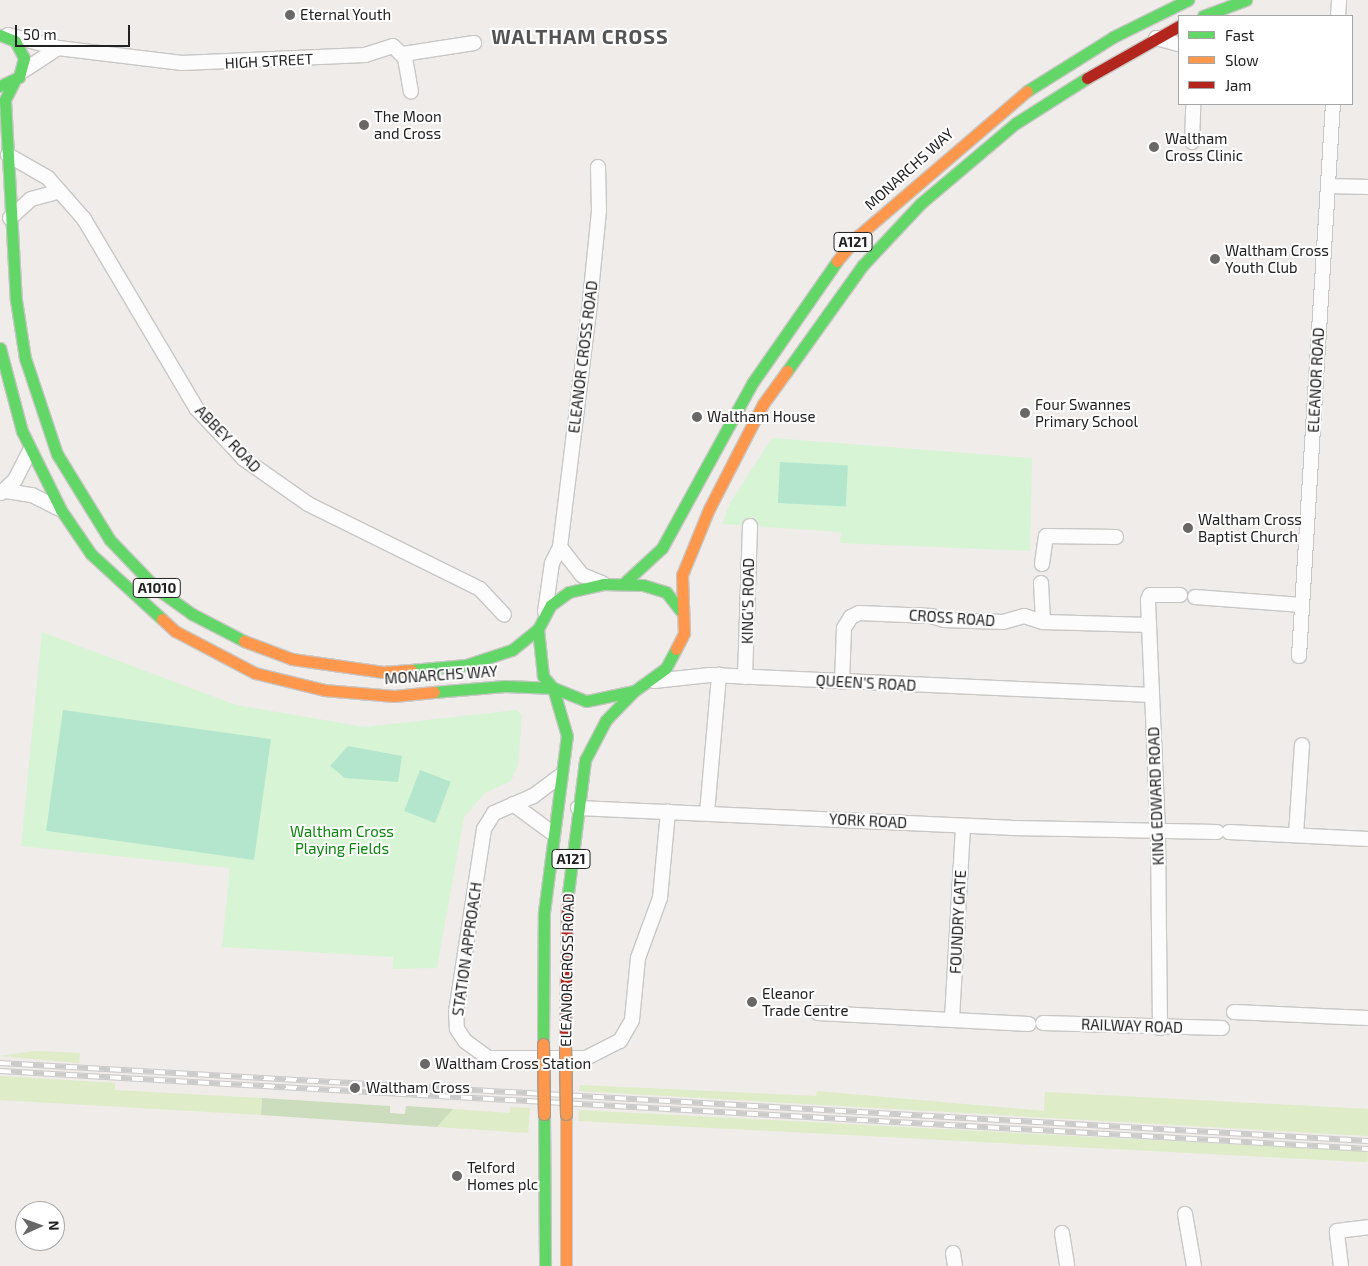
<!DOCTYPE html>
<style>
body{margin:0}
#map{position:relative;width:1368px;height:1266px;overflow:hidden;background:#efece9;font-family:"Exo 2",sans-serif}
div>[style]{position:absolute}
.grass>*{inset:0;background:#deecc7;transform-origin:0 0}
.forest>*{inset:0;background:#ccddbe}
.park>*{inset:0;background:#d7f4d5}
.pitch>*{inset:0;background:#b4e6ce;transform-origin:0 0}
.roads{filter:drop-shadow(1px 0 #c8c7c5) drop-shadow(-1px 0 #c8c7c5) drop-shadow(0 1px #c8c7c5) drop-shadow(0 -1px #c8c7c5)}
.street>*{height:14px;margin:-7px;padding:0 7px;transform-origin:7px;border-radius:7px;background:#fdfcfc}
.fast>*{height:11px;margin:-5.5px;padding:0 5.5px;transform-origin:5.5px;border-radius:5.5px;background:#63d668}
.slow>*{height:11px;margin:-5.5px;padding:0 5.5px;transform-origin:5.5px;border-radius:5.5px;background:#ff974d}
.jam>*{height:11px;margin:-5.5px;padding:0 5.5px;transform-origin:5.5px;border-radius:5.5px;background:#b3261e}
.rail>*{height:5.5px;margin-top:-2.75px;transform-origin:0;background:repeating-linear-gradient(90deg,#fff 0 11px,#cbcbca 0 22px);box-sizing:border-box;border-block:1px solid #cbcbca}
.bridges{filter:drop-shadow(1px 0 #a69885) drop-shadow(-1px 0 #a69885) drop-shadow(0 1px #a69885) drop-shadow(0 -1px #a69885)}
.slow-bridge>*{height:11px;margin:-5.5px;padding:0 5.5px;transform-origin:5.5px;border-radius:5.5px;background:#ff974d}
.dots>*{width:14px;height:14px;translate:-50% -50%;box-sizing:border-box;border:2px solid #fff;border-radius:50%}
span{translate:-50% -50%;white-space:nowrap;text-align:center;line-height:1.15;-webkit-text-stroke:4px #fff;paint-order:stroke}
.shield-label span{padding:1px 4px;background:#fff;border:1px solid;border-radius:4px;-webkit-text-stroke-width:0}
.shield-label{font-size:14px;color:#212121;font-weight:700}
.poi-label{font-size:15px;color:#212121}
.left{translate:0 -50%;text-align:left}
.street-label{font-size:15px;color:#212121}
.park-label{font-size:15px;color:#09850b}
.district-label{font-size:20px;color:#545454;font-weight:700;letter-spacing:1px}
.legend{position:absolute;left:1178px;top:15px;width:175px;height:90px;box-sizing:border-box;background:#fff;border:1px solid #a6a6a6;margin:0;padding:6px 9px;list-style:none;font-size:15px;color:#212121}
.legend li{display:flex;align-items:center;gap:10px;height:25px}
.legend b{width:25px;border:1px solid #a6a6a6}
.north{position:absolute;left:15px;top:1201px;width:50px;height:50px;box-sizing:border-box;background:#fff;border:1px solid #a6a6a6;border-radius:50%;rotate:88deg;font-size:14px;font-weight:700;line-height:20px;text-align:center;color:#212121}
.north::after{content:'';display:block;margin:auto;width:18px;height:22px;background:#696867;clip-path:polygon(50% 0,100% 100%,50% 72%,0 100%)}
.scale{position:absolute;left:15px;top:25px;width:115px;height:22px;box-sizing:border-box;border:2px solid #212121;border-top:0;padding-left:6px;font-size:15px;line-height:18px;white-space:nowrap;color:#212121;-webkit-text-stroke:4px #fff;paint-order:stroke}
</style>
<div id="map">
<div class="grass">
<div style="clip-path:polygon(35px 1051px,80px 1053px,79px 1063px,0 1056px)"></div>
<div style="clip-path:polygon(0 1076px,115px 1083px,115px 1090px,262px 1098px,261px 1115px,0 1100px)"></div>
<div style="clip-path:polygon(580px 1085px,816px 1096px,817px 1091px,1044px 1111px,1045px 1092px,1368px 1109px,1368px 1136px,579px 1091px)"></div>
<div style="clip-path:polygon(510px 1107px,530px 1108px,528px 1133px,437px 1127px,453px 1109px,510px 1113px)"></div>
<div style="left:579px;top:1110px;width:790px;height:11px;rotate:3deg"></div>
</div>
<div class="forest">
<div style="clip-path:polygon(262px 1098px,390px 1106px,390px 1113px,405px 1114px,406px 1106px,453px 1109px,437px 1127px,261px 1115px)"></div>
</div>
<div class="park">
<div style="clip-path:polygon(772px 438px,1032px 458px,1030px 551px,840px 543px,841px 532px,722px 524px,730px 503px)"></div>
<div style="clip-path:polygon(42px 632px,236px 705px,364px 727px,517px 710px,522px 715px,518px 765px,511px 781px,485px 793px,464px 817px,437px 968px,393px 969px,393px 957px,222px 947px,230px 868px,21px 846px)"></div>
</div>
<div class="pitch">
<div style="left:780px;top:462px;width:68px;height:41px;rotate:3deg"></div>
<div style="left:63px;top:710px;width:210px;height:122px;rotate:8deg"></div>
<div style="clip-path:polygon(348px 746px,402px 756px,398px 782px,345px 778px,330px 766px)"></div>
<div style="left:420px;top:770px;width:33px;height:44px;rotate:21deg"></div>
</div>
<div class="roads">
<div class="street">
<div style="left:1338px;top:16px;width:16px;rotate:-86deg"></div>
<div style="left:8px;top:35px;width:52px;rotate:14.6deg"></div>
<div style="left:58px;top:48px;width:125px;rotate:6.9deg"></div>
<div style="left:182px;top:63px;width:183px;rotate:-2.5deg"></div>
<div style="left:365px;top:55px;width:29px;rotate:-18deg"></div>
<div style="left:393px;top:46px;width:17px;rotate:45deg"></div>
<div style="left:405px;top:58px;width:34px;rotate:80deg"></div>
<div style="left:1156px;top:38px;width:24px;rotate:15deg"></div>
<div style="left:403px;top:54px;width:72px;rotate:-8.8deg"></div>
<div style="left:23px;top:71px;width:42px;rotate:-33.3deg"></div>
<div style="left:1192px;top:142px;width:38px;rotate:-88deg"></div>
<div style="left:8px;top:155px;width:46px;rotate:29.9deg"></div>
<div style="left:48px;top:178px;width:55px;rotate:48.7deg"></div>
<div style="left:84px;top:219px;width:220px;rotate:59.3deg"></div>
<div style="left:196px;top:408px;width:70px;rotate:46.7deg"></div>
<div style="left:244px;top:459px;width:78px;rotate:35.1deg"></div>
<div style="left:308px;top:504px;width:192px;rotate:26.3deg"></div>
<div style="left:480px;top:589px;width:35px;rotate:47deg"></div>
<div style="left:1328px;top:186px;width:40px;rotate:1.4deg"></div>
<div style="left:10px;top:218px;width:28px;rotate:-42deg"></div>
<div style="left:31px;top:199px;width:27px;rotate:-15deg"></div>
<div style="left:6px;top:491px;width:26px;rotate:9deg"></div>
<div style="left:32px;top:495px;width:30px;rotate:27deg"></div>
<div style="left:1px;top:493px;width:19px;rotate:-43deg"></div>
<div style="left:15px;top:480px;width:33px;rotate:-63deg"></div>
<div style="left:560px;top:547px;width:36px;rotate:52deg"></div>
<div style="left:582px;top:575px;width:22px;rotate:22deg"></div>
<div style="left:1042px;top:564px;width:28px;rotate:-82deg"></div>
<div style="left:1046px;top:536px;width:70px;rotate:0.8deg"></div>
<div style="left:1041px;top:583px;width:39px;rotate:87deg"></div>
<div style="left:1195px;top:597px;width:107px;rotate:4.3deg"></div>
<div style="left:545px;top:612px;width:49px;rotate:-81.9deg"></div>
<div style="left:552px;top:563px;width:18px;rotate:-63deg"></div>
<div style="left:560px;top:547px;width:248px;rotate:-83deg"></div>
<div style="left:590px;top:301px;width:90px;rotate:-84.3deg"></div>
<div style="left:599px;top:211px;width:44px;rotate:-91.3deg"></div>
<div style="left:1299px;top:656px;width:553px;rotate:-86.48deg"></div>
<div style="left:745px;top:677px;width:151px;rotate:-88.1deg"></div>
<div style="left:654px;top:681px;width:56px;rotate:-6.1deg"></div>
<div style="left:710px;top:675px;width:442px;rotate:2.6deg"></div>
<div style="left:842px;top:682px;width:54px;rotate:-87.9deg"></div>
<div style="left:844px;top:628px;width:13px;rotate:-58deg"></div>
<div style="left:851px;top:617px;width:9px;rotate:-27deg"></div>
<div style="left:859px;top:613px;width:72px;rotate:2.4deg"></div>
<div style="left:931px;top:616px;width:14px;rotate:17deg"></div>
<div style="left:944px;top:620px;width:59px;rotate:1.9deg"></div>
<div style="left:1003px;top:622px;width:22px;rotate:-16deg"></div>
<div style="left:1024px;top:616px;width:20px;rotate:18deg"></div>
<div style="left:1043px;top:622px;width:106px;rotate:1.6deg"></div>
<div style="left:560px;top:776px;width:34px;rotate:143deg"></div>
<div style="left:533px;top:796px;width:43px;rotate:156.4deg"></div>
<div style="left:494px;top:813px;width:19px;rotate:122deg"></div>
<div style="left:484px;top:829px;width:184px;rotate:98.7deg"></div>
<div style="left:456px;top:1011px;width:18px;rotate:87deg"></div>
<div style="left:457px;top:1029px;width:14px;rotate:56deg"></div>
<div style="left:465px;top:1041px;width:29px;rotate:36deg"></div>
<div style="left:488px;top:1058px;width:98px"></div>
<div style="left:586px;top:1058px;width:38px;rotate:-27deg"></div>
<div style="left:620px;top:1041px;width:24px;rotate:-60deg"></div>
<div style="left:632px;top:1020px;width:62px;rotate:-84.5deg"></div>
<div style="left:638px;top:958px;width:64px;rotate:-69.9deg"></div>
<div style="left:660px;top:898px;width:87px;rotate:-84.7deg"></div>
<div style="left:513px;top:804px;width:47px;rotate:36.4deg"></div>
<div style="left:578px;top:808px;width:433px;rotate:2.6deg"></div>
<div style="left:1011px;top:828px;width:206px;rotate:1.1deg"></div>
<div style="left:707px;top:813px;width:139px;rotate:-85deg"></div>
<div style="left:1229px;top:832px;width:139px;rotate:2.9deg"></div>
<div style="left:1296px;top:835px;width:90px;rotate:-86.2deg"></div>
<div style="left:1234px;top:1012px;width:134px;rotate:2.6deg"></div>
<div style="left:818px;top:1013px;width:211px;rotate:3deg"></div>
<div style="left:952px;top:1018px;width:192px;rotate:-86.7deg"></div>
<div style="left:1043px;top:1023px;width:179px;rotate:1.6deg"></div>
<div style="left:1160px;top:1028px;width:197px;rotate:-90.6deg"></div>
<div style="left:1158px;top:831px;width:231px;rotate:-92.5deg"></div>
<div style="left:1148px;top:600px;width:5px;rotate:-68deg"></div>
<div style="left:1150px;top:595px;width:30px"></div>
<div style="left:1185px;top:1214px;width:53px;rotate:80.2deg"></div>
<div style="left:1062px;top:1233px;width:33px;rotate:81deg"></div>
<div style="left:953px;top:1253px;width:13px;rotate:81deg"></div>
<div style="left:1341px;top:1266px;width:35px;rotate:-97deg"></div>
<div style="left:1337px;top:1231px;width:31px;rotate:-7deg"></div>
</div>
<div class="fast">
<div style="left:1203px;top:16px;width:46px;rotate:-20.4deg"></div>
<div style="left:0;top:35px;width:16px;rotate:22deg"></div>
<div style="left:15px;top:41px;width:19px;rotate:62deg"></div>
<div style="left:24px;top:58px;width:20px;rotate:105deg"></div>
<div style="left:19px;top:77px;width:21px;rotate:155deg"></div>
<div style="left:14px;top:82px;width:20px;rotate:117deg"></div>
<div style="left:5px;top:100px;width:200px;rotate:86.9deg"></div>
<div style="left:16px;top:300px;width:59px;rotate:81.2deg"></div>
<div style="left:25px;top:358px;width:101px;rotate:71.6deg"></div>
<div style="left:57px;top:454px;width:101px;rotate:58.4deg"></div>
<div style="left:110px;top:540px;width:68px;rotate:46.2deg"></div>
<div style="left:157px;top:589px;width:43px;rotate:35.5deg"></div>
<div style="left:192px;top:614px;width:59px;rotate:27.4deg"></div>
<div style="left:1027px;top:91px;width:102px;rotate:-32.1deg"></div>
<div style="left:1113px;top:37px;width:84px;rotate:-26.3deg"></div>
<div style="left:0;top:348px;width:86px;rotate:75.2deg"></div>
<div style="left:22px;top:431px;width:88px;rotate:63.7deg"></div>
<div style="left:61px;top:510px;width:53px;rotate:55.7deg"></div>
<div style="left:91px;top:554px;width:96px;rotate:42.5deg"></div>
<div style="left:787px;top:371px;width:130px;rotate:-54.4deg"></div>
<div style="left:863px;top:265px;width:83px;rotate:-46.9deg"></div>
<div style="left:920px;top:204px;width:126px;rotate:-40.2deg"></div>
<div style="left:1016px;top:123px;width:84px;rotate:-32.4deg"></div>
<div style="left:623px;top:584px;width:53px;rotate:-42.7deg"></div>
<div style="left:662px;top:548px;width:189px;rotate:-61.3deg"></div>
<div style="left:753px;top:382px;width:147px;rotate:-55.2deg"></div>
<div style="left:676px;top:649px;width:21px;rotate:118deg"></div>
<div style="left:666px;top:668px;width:39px;rotate:144deg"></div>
<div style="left:634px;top:691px;width:49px;rotate:168.2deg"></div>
<div style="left:586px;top:701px;width:35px;rotate:-158deg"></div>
<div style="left:553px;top:688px;width:16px;rotate:-130deg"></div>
<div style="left:543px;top:676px;width:47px;rotate:-96.1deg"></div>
<div style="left:538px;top:629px;width:27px;rotate:-62deg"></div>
<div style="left:551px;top:605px;width:22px;rotate:-36deg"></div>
<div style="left:569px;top:592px;width:35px;rotate:-13deg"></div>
<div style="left:603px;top:584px;width:40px;rotate:1.4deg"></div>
<div style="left:643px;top:585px;width:24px;rotate:17deg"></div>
<div style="left:666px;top:592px;width:24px;rotate:52deg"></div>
<div style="left:411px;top:670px;width:55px;rotate:-5.2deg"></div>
<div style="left:466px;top:665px;width:48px;rotate:-18.1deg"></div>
<div style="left:512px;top:650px;width:33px;rotate:-39deg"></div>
<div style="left:434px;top:692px;width:71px;rotate:-4.8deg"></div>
<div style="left:505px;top:686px;width:48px;rotate:2.4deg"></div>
<div style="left:567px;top:901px;width:142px;rotate:-82.7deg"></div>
<div style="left:585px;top:760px;width:45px;rotate:-62.3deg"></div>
<div style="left:606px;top:720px;width:39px;rotate:-46deg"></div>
<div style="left:543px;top:1044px;width:132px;rotate:-89.6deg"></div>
<div style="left:544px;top:912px;width:177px;rotate:-82.6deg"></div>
<div style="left:567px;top:736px;width:50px;rotate:-106.3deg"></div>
<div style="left:544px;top:1114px;width:152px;rotate:89.6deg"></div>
</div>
<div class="slow">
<div style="left:837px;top:261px;width:34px;rotate:-50deg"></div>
<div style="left:859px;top:235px;width:221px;rotate:-40.6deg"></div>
<div style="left:162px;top:619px;width:18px;rotate:43deg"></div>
<div style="left:175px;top:631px;width:90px;rotate:27.7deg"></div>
<div style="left:255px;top:673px;width:71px;rotate:13.8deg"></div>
<div style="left:324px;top:690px;width:70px;rotate:4.9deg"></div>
<div style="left:394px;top:696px;width:40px;rotate:-5.7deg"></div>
<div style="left:244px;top:641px;width:51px;rotate:20.6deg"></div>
<div style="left:292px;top:659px;width:92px;rotate:8.1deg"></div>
<div style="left:383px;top:672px;width:28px;rotate:-4deg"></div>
<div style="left:676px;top:649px;width:18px;rotate:-63deg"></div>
<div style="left:684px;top:633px;width:58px;rotate:-92deg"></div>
<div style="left:682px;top:575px;width:71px;rotate:-67.8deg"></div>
<div style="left:709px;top:509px;width:118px;rotate:-62.8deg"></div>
<div style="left:763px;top:404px;width:41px;rotate:-54deg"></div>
<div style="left:566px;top:1114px;width:152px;rotate:90deg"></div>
</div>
<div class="jam">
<div style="left:1087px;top:78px;width:106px;rotate:-29.5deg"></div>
<div style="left:565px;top:1044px;width:143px;rotate:-89.2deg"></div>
</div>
</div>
<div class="rail">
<div style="left:0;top:1063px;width:1370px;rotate:3.26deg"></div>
<div style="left:0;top:1071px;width:1370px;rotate:3.26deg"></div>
</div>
<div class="bridges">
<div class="slow-bridge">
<div style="left:543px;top:1044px;width:70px;rotate:89.2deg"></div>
<div style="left:565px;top:1044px;width:70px;rotate:89.2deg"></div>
</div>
</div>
<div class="dots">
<div style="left:290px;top:15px;background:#696867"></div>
<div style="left:364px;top:125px;background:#696867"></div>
<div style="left:1154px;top:147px;background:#696867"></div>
<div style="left:1215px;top:259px;background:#696867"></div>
<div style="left:1025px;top:413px;background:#696867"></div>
<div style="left:697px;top:417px;background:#696867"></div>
<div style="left:1188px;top:528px;background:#696867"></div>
<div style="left:752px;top:1002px;background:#696867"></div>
<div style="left:425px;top:1064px;background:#696867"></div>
<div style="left:355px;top:1088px;background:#696867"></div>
<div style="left:457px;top:1176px;background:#696867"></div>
</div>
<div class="shield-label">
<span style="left:853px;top:242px">A121</span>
<span style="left:157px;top:588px">A1010</span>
<span style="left:571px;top:859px">A121</span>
</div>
<div class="poi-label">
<span class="left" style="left:300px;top:15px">Eternal Youth</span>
<span class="left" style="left:374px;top:125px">The Moon<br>and Cross</span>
<span class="left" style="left:1165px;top:147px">Waltham<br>Cross Clinic</span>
<span class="left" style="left:1225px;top:259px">Waltham Cross<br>Youth Club</span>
<span class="left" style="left:1035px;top:413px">Four Swannes<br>Primary School</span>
<span class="left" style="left:707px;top:417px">Waltham House</span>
<span class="left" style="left:1198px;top:528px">Waltham Cross<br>Baptist Church</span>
<span class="left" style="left:762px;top:1002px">Eleanor<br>Trade Centre</span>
<span class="left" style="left:435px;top:1064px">Waltham Cross Station</span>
<span class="left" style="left:366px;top:1088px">Waltham Cross</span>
<span class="left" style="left:467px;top:1176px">Telford<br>Homes plc</span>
</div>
<div class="street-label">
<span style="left:269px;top:61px;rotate:-3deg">HIGH STREET</span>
<span style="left:909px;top:169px;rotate:-42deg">MONARCHS WAY</span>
<span style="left:583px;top:357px;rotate:-83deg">ELEANOR CROSS ROAD</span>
<span style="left:1316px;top:380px;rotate:-87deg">ELEANOR ROAD</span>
<span style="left:228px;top:439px;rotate:46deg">ABBEY ROAD</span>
<span style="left:748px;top:601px;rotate:-89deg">KING'S ROAD</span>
<span style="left:952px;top:618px;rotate:4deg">CROSS ROAD</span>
<span style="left:441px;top:675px;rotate:-4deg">MONARCHS WAY</span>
<span style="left:866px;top:683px;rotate:3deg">QUEEN'S ROAD</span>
<span style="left:1156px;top:796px;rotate:-92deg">KING EDWARD ROAD</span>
<span style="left:868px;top:821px;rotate:3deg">YORK ROAD</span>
<span style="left:958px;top:922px;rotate:-87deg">FOUNDRY GATE</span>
<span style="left:467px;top:949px;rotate:-82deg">STATION APPROACH</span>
<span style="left:567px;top:970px;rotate:-89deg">ELEANOR CROSS ROAD</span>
<span style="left:1132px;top:1026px;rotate:2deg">RAILWAY ROAD</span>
</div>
<div class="park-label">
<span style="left:342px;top:840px">Waltham Cross<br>Playing Fields</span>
</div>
<div class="district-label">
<span style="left:580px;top:36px">WALTHAM CROSS</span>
</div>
<ul class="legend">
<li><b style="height:6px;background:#63d668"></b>Fast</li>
<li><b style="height:6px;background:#ff974d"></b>Slow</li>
<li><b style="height:6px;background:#b3261e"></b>Jam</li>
</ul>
<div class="north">N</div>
<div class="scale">50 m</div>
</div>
